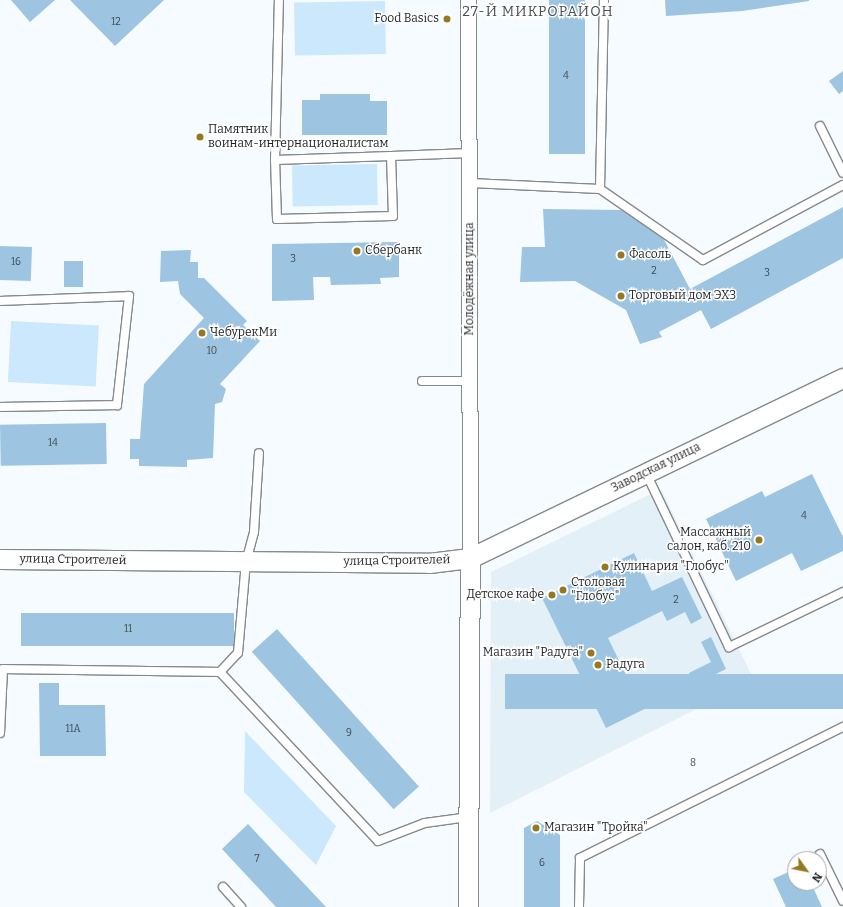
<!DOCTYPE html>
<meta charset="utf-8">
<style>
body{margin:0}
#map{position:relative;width:843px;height:907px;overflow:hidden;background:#f6fbff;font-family:Bitter,serif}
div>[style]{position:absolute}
.built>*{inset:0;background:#e4f0f8}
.green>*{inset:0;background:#cce8fd;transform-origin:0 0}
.building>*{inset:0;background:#9dc4e0;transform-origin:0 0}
.roads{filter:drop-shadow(1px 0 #85898c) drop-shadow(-1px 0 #85898c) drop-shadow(0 1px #85898c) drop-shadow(0 -1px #85898c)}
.service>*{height:8px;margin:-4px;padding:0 4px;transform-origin:4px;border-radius:4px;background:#fff}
.minor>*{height:15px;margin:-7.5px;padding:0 7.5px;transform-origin:7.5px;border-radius:7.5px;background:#fff}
.tertiary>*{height:19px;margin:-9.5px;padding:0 9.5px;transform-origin:9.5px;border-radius:9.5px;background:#fff}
.dots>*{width:11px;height:11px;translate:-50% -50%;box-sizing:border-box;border:2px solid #fff;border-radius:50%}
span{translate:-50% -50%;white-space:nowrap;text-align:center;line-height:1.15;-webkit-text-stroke:3px #fff;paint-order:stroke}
.number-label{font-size:10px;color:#3e4a52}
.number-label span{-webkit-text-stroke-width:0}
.poi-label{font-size:12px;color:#1f2122}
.right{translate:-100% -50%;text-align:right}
.left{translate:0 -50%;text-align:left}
.street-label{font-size:12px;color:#1f2122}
.quarter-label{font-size:14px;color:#4b4f52;letter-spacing:1px}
.north{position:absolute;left:787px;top:851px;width:40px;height:40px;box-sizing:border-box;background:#fff;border:1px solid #a5a6a7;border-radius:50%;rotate:123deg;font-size:11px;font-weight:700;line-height:16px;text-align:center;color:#1f2122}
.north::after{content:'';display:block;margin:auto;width:14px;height:18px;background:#95781f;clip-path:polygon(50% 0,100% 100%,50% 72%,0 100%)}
</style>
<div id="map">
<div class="built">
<div style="clip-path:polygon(661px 489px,754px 680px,490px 813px,491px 572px)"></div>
</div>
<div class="green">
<div style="left:385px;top:1px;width:53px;height:91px;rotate:89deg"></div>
<div style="left:377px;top:164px;width:41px;height:85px;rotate:89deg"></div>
<div style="left:11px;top:321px;width:88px;height:61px;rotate:3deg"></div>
<div style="clip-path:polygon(245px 731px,336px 826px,316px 865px,244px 792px)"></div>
</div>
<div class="building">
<div style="clip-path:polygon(11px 0,55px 0,30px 22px)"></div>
<div style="clip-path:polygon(70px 0,164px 0,115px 46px)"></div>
<div style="left:549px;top:0;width:36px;height:154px"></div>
<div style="clip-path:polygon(665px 0,809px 0,809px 1px,742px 11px,666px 16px)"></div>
<div style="clip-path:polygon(843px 71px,843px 91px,839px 94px,829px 81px)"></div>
<div style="clip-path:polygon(320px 94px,370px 94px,370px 101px,387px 101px,387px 135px,302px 135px,302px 100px,320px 100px)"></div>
<div style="clip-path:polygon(843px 207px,843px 258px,711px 329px,701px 310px,659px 332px,662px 337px,640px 344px,626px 310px,575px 281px,520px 282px,522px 247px,545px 247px,543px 209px,621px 210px,661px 234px,690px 289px)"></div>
<div style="clip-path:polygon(399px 242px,399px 277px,380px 278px,381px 284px,331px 285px,330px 277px,313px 277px,314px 300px,272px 301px,272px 244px)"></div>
<div style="left:0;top:246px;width:32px;height:34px;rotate:2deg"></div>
<div style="clip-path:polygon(191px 250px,190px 262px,198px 262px,198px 278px,204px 278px,247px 321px,243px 325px,260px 341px,220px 384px,226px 389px,222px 402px,215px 404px,213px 458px,187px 460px,187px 467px,139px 466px,139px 459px,130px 459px,130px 439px,140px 439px,144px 384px,204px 318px,180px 294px,178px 281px,160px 282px,161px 251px)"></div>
<div style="left:64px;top:261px;width:19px;height:26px"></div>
<div style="left:106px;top:423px;width:41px;height:106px;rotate:89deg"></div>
<div style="clip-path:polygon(812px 474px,843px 537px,843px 551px,801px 571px,792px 553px,736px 581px,706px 519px,762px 491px,765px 497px)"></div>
<div style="clip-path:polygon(634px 553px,652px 591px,682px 577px,702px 618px,691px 624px,685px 612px,667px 621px,662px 611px,608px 638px,634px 691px,647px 685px,651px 693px,672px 683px,677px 693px,606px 728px,542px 598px)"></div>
<div style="left:21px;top:613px;width:213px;height:33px"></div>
<div style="left:277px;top:629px;width:212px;height:34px;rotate:48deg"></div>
<div style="clip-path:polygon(711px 637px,726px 669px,694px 685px,689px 673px,711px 662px,701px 642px)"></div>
<div style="left:843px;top:674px;width:35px;height:338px;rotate:90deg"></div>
<div style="clip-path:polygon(39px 683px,59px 683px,59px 705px,105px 705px,106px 756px,40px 756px)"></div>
<div style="clip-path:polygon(537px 821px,560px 835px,560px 907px,524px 907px,524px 828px)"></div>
<div style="clip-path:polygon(248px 824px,326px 907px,276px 907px,222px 849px)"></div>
<div style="clip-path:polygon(795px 869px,795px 883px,811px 883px,822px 907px,786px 907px,773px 879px)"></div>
</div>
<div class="roads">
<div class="service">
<div style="left:820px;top:126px;width:52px;rotate:63.9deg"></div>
<div style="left:391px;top:156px;width:60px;rotate:88.1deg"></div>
<div style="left:393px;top:216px;width:116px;rotate:178.5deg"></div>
<div style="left:277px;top:219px;width:59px;rotate:-91.9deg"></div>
<div style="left:275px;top:160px;width:116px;rotate:-2deg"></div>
<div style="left:391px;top:156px;width:79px;rotate:-2.2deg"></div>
<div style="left:275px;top:160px;width:160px;rotate:-88.6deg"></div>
<div style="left:470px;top:183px;width:130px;rotate:2.6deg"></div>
<div style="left:600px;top:189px;width:125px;rotate:34.6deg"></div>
<div style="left:703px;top:260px;width:159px;rotate:-28.2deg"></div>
<div style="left:600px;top:189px;width:189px;rotate:-88.8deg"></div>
<div style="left:0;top:301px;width:129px;rotate:-2.2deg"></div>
<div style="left:129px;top:296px;width:110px;rotate:96.3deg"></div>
<div style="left:117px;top:405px;width:117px;rotate:179deg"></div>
<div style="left:422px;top:381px;width:48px"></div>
<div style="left:646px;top:473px;width:193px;rotate:64.5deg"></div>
<div style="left:729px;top:647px;width:127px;rotate:-25.8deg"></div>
<div style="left:220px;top:672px;width:26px;rotate:-47deg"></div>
<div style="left:238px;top:653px;width:91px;rotate:-85deg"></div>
<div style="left:246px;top:562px;width:31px;rotate:-75deg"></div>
<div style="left:254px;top:532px;width:79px;rotate:-86.4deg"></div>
<div style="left:0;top:733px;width:64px;rotate:-87.3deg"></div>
<div style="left:3px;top:669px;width:217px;rotate:0.8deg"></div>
<div style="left:220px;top:672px;width:231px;rotate:46.9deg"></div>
<div style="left:378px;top:841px;width:50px;rotate:-21deg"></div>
<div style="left:425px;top:823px;width:43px;rotate:-7.9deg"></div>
<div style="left:820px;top:854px;width:52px;rotate:63.9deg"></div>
<div style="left:223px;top:887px;width:27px;rotate:48deg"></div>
<div style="left:579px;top:907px;width:49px;rotate:-88.8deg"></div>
<div style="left:580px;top:858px;width:294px;rotate:-26.5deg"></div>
</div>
<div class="minor">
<div style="left:468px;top:0;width:558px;rotate:89.79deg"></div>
</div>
<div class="tertiary">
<div style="left:0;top:559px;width:429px;rotate:0.5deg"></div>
<div style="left:429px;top:563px;width:41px;rotate:-7deg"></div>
<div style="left:470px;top:558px;width:414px;rotate:-25.8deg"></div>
<div style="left:468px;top:907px;width:349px;rotate:-89.7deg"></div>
</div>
</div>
<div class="dots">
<div style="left:447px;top:19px;background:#95781f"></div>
<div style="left:200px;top:137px;background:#95781f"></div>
<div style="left:357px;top:251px;background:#95781f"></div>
<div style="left:621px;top:255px;background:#95781f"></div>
<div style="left:621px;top:296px;background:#95781f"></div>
<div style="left:202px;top:333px;background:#95781f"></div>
<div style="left:759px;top:540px;background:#95781f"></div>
<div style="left:605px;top:567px;background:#95781f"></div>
<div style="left:563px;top:590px;background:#95781f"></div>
<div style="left:552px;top:595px;background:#95781f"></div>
<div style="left:591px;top:653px;background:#95781f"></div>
<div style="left:598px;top:665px;background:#95781f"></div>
<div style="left:536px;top:828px;background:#95781f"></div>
</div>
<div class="number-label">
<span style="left:116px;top:23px">12</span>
<span style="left:566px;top:77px">4</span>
<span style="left:293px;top:260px">3</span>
<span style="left:16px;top:263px">16</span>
<span style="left:654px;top:272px">2</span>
<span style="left:767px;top:274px">3</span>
<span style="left:212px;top:352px">10</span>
<span style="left:53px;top:444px">14</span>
<span style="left:804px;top:517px">4</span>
<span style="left:676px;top:601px">2</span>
<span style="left:128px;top:630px">11</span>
<span style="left:73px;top:730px">11А</span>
<span style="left:349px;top:734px">9</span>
<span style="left:693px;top:764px">8</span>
<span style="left:257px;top:860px">7</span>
<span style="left:542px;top:864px">6</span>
</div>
<div class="poi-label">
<span class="right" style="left:439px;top:19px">Food Basics</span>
<span class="left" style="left:208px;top:137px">Памятник<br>воинам-интернационалистам</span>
<span class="left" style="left:365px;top:251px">Сбербанк</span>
<span class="left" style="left:629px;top:255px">Фасоль</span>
<span class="left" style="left:629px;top:296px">Торговый дом ЭХЗ</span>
<span class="left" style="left:210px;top:333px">ЧебурекМи</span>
<span class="right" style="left:751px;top:540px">Массажный<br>салон, каб. 210</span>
<span class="left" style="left:613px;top:567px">Кулинария "Глобус"</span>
<span class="left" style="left:571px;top:590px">Столовая<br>"Глобус"</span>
<span class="right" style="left:544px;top:595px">Детское кафе</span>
<span class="right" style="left:583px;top:653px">Магазин "Радуга"</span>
<span class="left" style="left:606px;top:665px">Радуга</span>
<span class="left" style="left:544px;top:828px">Магазин "Тройка"</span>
</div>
<div class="street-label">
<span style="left:470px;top:279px;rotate:-90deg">Молодёжная улица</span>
<span style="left:656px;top:468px;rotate:-26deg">Заводская улица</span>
<span style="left:73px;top:560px;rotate:1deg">улица Строителей</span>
<span style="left:397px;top:561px;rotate:-1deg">улица Строителей</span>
</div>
<div class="quarter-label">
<span style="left:538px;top:12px">27-Й МИКРОРАЙОН</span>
</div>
<div class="north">N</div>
</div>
